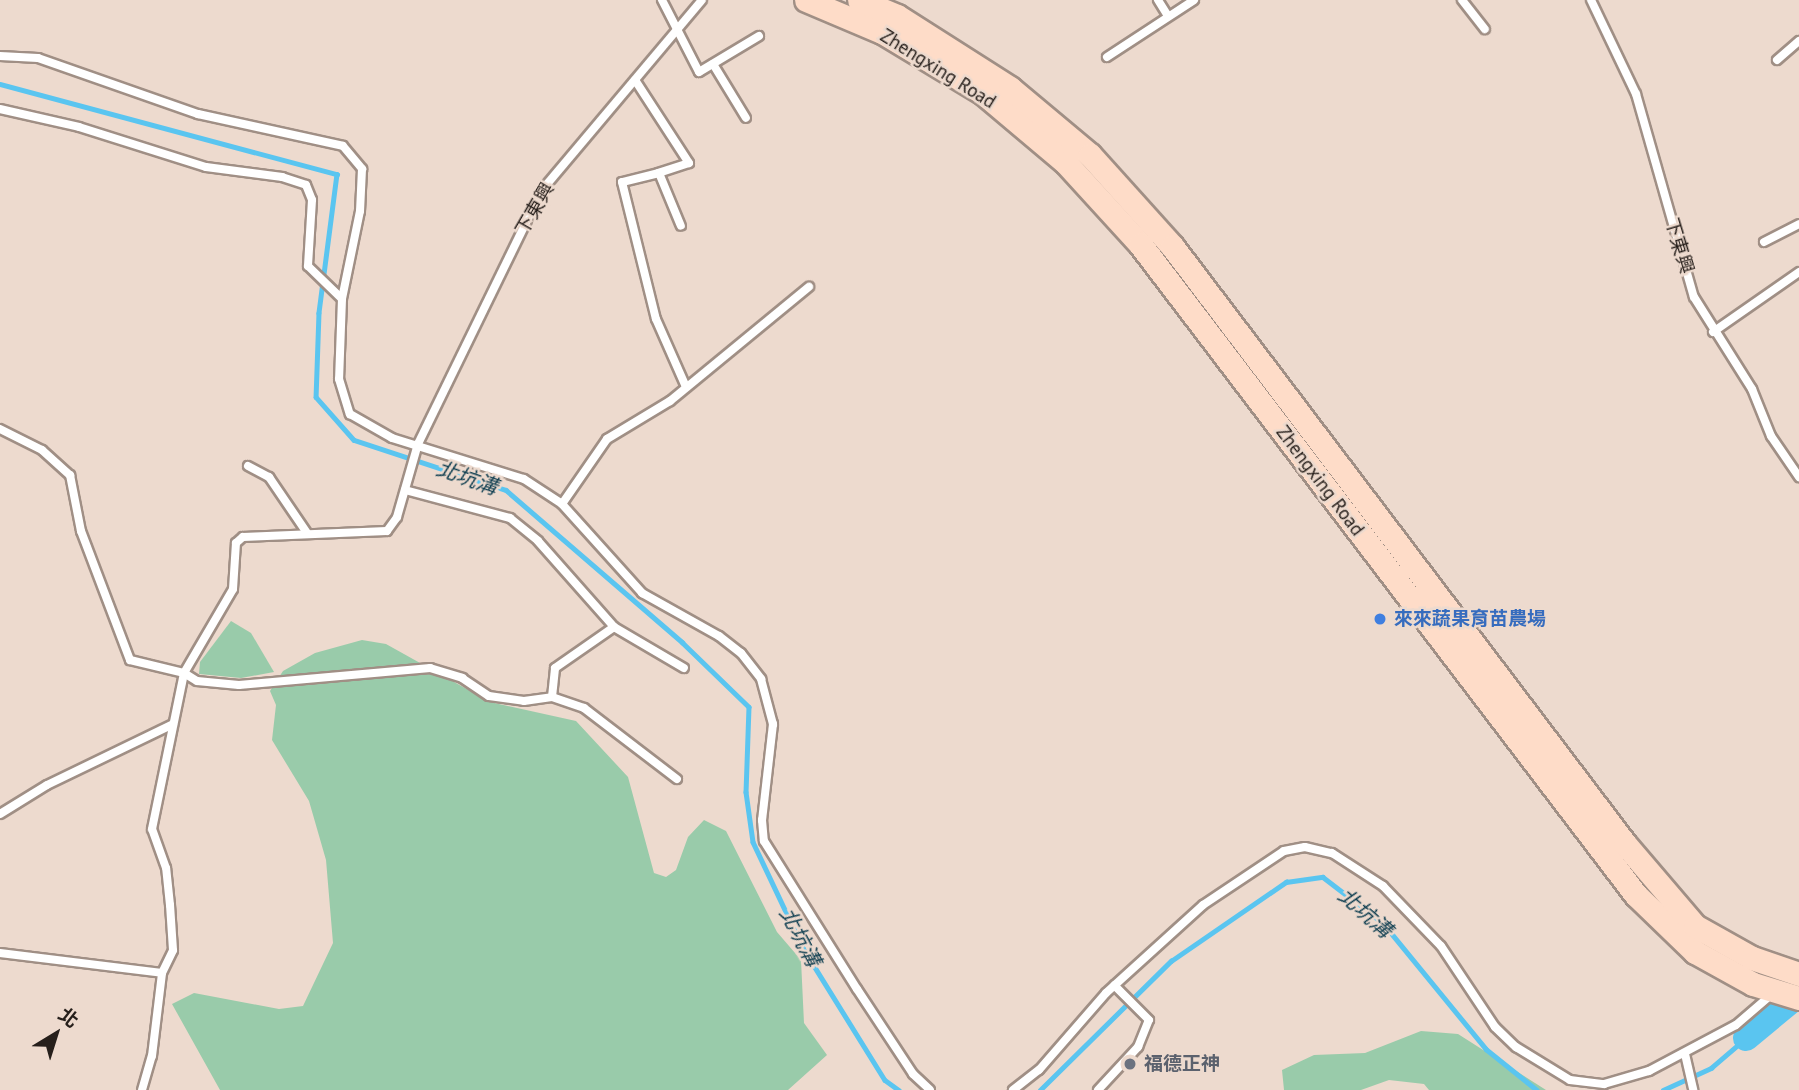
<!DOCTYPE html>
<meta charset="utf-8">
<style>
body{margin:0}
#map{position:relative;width:1799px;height:1090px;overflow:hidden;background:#eddace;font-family:"PT Sans","Noto Sans TC",sans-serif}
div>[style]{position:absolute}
.green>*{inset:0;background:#99cbaa}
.stream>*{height:4.5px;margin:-2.25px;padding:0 2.25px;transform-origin:2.25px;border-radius:2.25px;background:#5ac5f0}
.river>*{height:26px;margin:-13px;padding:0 13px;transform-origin:13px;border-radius:13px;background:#5ac5f0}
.roads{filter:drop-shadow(2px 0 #a08f85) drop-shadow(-2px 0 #a08f85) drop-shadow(0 2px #a08f85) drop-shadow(0 -2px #a08f85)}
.lane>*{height:8px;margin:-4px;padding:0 4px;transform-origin:4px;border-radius:4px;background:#fff}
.secondary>*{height:23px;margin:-11.5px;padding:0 11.5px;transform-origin:11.5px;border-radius:11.5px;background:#fedcc8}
.dots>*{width:19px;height:19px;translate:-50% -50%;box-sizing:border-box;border:4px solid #eddace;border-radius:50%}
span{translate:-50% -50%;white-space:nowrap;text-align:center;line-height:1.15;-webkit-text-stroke:5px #eddace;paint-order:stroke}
.street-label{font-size:19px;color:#261f1b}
.shop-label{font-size:19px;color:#366cbe;font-weight:700}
.left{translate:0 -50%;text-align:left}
.worship-label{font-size:19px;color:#5b616d;font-weight:700}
.water-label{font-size:21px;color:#103f51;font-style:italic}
.north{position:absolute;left:21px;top:999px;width:70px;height:70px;-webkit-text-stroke:5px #eddace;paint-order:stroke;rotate:38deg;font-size:19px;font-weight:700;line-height:28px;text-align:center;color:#261f1b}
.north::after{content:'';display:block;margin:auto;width:24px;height:32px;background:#261f1b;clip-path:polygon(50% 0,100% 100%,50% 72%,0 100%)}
</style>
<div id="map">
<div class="green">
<div style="clip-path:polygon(231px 621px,251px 633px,274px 672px,241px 678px,199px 674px,200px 662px)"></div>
<div style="clip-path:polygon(362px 640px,386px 644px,490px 702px,576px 721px,628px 777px,654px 873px,666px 877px,676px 870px,688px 837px,704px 820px,726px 831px,777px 932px,801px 960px,804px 1023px,827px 1055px,788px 1090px,220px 1090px,172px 1004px,194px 993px,279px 1009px,303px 1006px,333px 943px,326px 860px,309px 801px,272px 740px,276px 705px,270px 691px,283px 671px,315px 653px)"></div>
<div style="clip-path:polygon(1421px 1031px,1458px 1034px,1546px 1090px,1429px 1090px,1424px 1084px,1389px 1080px,1361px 1090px,1284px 1090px,1282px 1070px,1314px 1055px,1365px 1053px)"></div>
</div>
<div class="stream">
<div style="left:0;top:84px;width:349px;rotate:15deg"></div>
<div style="left:337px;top:174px;width:140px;rotate:97.4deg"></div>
<div style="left:319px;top:313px;width:84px;rotate:92deg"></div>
<div style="left:316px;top:397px;width:57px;rotate:48.5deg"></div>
<div style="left:354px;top:440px;width:160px;rotate:18.2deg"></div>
<div style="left:506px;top:490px;width:233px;rotate:40.8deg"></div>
<div style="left:682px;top:642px;width:93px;rotate:44.1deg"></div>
<div style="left:749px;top:707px;width:85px;rotate:92deg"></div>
<div style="left:746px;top:792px;width:50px;rotate:82deg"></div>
<div style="left:753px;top:842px;width:117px;rotate:64.7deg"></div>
<div style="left:803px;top:948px;width:155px;rotate:58.2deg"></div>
<div style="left:885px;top:1080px;width:17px;rotate:36deg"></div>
<div style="left:1040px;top:1090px;width:184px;rotate:-44.6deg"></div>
<div style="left:1171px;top:961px;width:140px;rotate:-34.5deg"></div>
<div style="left:1286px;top:882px;width:37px;rotate:-8deg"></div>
<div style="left:1323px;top:877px;width:76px;rotate:37.5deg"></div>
<div style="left:1383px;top:923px;width:163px;rotate:50.7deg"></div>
<div style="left:1486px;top:1049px;width:65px;rotate:38.8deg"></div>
<div style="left:1663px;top:1090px;width:53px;rotate:-24.6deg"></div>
<div style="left:1711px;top:1068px;width:46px;rotate:-40.6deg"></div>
</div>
<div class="river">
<div style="left:1746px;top:1038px;width:69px;rotate:-39.7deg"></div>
</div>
<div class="roads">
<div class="lane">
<div style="left:662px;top:0;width:81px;rotate:62.8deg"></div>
<div style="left:699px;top:72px;width:70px;rotate:-31deg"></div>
<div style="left:1158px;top:0;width:19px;rotate:58deg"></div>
<div style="left:1462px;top:0;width:37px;rotate:52deg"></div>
<div style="left:1591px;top:0;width:104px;rotate:64.4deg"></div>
<div style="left:1636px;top:94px;width:211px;rotate:74.1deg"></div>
<div style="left:1694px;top:297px;width:109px;rotate:57.8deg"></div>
<div style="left:1752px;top:389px;width:51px;rotate:68deg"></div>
<div style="left:1771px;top:436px;width:50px;rotate:55.7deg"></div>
<div style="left:0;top:56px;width:38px;rotate:3deg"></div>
<div style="left:38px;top:58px;width:170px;rotate:19.3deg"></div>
<div style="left:198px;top:114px;width:148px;rotate:12.4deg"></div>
<div style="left:343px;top:146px;width:30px;rotate:50deg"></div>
<div style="left:362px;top:169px;width:42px;rotate:92.7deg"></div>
<div style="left:360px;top:211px;width:90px;rotate:101.6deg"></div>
<div style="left:342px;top:299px;width:80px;rotate:92.1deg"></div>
<div style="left:339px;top:379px;width:37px;rotate:73deg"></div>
<div style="left:350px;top:414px;width:48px;rotate:29.7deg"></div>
<div style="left:392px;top:438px;width:138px;rotate:17.3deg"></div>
<div style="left:524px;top:479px;width:45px;rotate:33.3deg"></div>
<div style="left:562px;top:504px;width:120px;rotate:48deg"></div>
<div style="left:642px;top:593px;width:88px;rotate:29.2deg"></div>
<div style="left:719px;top:636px;width:28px;rotate:38deg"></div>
<div style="left:741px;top:653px;width:33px;rotate:52deg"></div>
<div style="left:761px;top:679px;width:47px;rotate:75.1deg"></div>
<div style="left:773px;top:724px;width:97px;rotate:96.5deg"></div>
<div style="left:762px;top:820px;width:21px;rotate:85deg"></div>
<div style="left:764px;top:841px;width:175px;rotate:57.9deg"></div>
<div style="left:857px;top:989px;width:102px;rotate:56.6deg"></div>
<div style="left:913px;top:1074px;width:23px;rotate:43deg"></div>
<div style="left:1107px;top:57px;width:104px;rotate:-33.2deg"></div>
<div style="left:1777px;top:60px;width:29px;rotate:-41deg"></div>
<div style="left:713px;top:64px;width:63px;rotate:58.6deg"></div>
<div style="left:635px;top:80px;width:99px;rotate:57deg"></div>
<div style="left:689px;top:163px;width:32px;rotate:162deg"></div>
<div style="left:659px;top:173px;width:57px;rotate:67.5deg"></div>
<div style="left:0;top:109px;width:81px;rotate:12.8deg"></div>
<div style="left:79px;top:127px;width:133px;rotate:17.5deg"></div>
<div style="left:206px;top:167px;width:77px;rotate:7.5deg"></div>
<div style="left:282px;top:177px;width:25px;rotate:18deg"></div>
<div style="left:306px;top:185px;width:16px;rotate:68deg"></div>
<div style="left:312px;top:200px;width:66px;rotate:93.5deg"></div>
<div style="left:308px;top:266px;width:47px;rotate:44.1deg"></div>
<div style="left:659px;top:173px;width:38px;rotate:166deg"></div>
<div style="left:622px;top:182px;width:141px;rotate:76.1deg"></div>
<div style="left:656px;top:319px;width:74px;rotate:66.2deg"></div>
<div style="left:1764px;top:242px;width:39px;rotate:-27deg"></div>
<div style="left:1713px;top:332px;width:105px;rotate:-34.9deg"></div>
<div style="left:0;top:429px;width:47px;rotate:26.6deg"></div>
<div style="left:42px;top:450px;width:38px;rotate:42deg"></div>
<div style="left:70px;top:475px;width:57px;rotate:78.9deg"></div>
<div style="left:81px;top:531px;width:138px;rotate:69.2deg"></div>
<div style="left:130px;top:660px;width:56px;rotate:13.5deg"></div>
<div style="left:184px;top:673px;width:15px;rotate:32deg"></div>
<div style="left:197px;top:681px;width:42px;rotate:5.4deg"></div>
<div style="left:239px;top:685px;width:192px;rotate:-5.1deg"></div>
<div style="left:430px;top:668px;width:34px;rotate:17deg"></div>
<div style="left:462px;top:678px;width:32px;rotate:34deg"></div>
<div style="left:489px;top:696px;width:35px;rotate:8deg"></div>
<div style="left:524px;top:701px;width:28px;rotate:-8deg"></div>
<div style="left:552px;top:697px;width:34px;rotate:19deg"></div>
<div style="left:584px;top:708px;width:117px;rotate:37.4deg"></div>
<div style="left:248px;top:466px;width:24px;rotate:28deg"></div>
<div style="left:269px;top:477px;width:68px;rotate:55.8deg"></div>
<div style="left:405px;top:490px;width:109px;rotate:14.9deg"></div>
<div style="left:510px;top:518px;width:36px;rotate:39deg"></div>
<div style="left:538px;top:541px;width:115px;rotate:48.5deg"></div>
<div style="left:614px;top:627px;width:81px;rotate:30.4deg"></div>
<div style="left:562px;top:504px;width:79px;rotate:-55.3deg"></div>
<div style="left:607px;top:439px;width:74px;rotate:-31.1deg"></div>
<div style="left:670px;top:401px;width:180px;rotate:-39.4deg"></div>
<div style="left:552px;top:697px;width:29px;rotate:-84deg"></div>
<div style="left:555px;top:668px;width:72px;rotate:-34.8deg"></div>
<div style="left:0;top:814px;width:55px;rotate:-31.7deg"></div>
<div style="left:47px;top:785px;width:140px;rotate:-25.8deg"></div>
<div style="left:0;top:953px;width:163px;rotate:7deg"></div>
<div style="left:162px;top:973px;width:25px;rotate:-64deg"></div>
<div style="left:173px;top:950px;width:45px;rotate:-93.8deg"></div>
<div style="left:170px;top:905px;width:37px;rotate:-96deg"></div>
<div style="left:166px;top:868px;width:41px;rotate:-109.7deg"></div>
<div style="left:152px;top:829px;width:159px;rotate:-78.4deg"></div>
<div style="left:184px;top:673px;width:97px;rotate:-59.7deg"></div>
<div style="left:233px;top:589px;width:46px;rotate:-86.3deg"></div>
<div style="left:236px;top:543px;width:9px;rotate:-41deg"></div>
<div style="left:243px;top:537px;width:144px;rotate:-2.4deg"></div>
<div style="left:387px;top:531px;width:17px;rotate:-54deg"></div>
<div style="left:397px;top:517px;width:76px;rotate:-74deg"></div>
<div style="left:418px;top:444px;width:283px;rotate:-64deg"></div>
<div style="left:542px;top:190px;width:248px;rotate:-49.9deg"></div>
<div style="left:1685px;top:1054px;width:37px;rotate:77deg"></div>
<div style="left:142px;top:1090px;width:35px;rotate:-74deg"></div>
<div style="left:152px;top:1056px;width:84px;rotate:-83.1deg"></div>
<div style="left:1013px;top:1090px;width:33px;rotate:-38deg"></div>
<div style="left:1039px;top:1070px;width:102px;rotate:-49deg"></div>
<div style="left:1106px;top:993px;width:131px;rotate:-42.2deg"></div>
<div style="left:1203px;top:905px;width:97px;rotate:-33.7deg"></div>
<div style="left:1284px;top:851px;width:21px;rotate:-11deg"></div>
<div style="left:1305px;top:847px;width:28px;rotate:13deg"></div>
<div style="left:1332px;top:853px;width:61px;rotate:32.9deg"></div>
<div style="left:1383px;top:886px;width:83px;rotate:46deg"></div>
<div style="left:1441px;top:946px;width:97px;rotate:56.3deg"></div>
<div style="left:1495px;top:1027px;width:29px;rotate:44deg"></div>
<div style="left:1516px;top:1047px;width:63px;rotate:31.4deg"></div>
<div style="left:1570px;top:1080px;width:34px;rotate:7deg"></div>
<div style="left:1604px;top:1084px;width:47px;rotate:-16.1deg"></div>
<div style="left:1649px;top:1071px;width:98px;rotate:-27.9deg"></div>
<div style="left:1736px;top:1025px;width:48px;rotate:-40.7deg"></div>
<div style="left:1098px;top:1090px;width:59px;rotate:-47.1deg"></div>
<div style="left:1138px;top:1047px;width:29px;rotate:-68deg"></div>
<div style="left:1149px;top:1020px;width:49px;rotate:-135deg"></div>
</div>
<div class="secondary">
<div style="left:806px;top:0;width:82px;rotate:22.8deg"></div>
<div style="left:882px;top:32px;width:118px;rotate:31.1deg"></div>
<div style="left:983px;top:93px;width:109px;rotate:40.1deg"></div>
<div style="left:1066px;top:163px;width:110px;rotate:47.6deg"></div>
<div style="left:1140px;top:244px;width:818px;rotate:52.7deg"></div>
<div style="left:1636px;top:895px;width:82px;rotate:44deg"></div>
<div style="left:1695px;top:952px;width:66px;rotate:28.9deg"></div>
<div style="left:1753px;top:984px;width:48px;rotate:16.9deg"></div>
<div style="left:859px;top:0;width:41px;rotate:22.8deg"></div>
<div style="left:897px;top:16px;width:134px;rotate:32.5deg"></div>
<div style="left:1010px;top:88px;width:104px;rotate:39.9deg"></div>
<div style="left:1090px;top:155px;width:122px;rotate:48deg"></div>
<div style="left:1172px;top:246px;width:750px;rotate:52.86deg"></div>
<div style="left:1625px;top:844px;width:108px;rotate:49.5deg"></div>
<div style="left:1695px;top:926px;width:65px;rotate:29.3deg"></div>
<div style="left:1752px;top:958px;width:50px;rotate:18.8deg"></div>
</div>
</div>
<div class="dots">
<div style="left:1380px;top:619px;background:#3f7fe0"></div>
<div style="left:1130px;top:1064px;background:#6b7280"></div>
</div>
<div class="street-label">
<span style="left:938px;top:69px;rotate:32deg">Zhengxing Road</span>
<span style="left:535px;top:209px;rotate:-60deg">下東興</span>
<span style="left:1679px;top:246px;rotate:73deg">下東興</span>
<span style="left:1320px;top:481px;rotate:53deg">Zhengxing Road</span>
</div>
<div class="shop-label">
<span class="left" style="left:1394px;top:619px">來來蔬果育苗農場</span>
</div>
<div class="worship-label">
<span class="left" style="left:1144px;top:1064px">福德正神</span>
</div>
<div class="water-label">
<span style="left:467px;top:478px;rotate:19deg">北坑溝</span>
<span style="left:1365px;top:913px;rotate:41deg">北坑溝</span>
<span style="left:800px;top:937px;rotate:62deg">北坑溝</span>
</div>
<div class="north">北</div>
</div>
